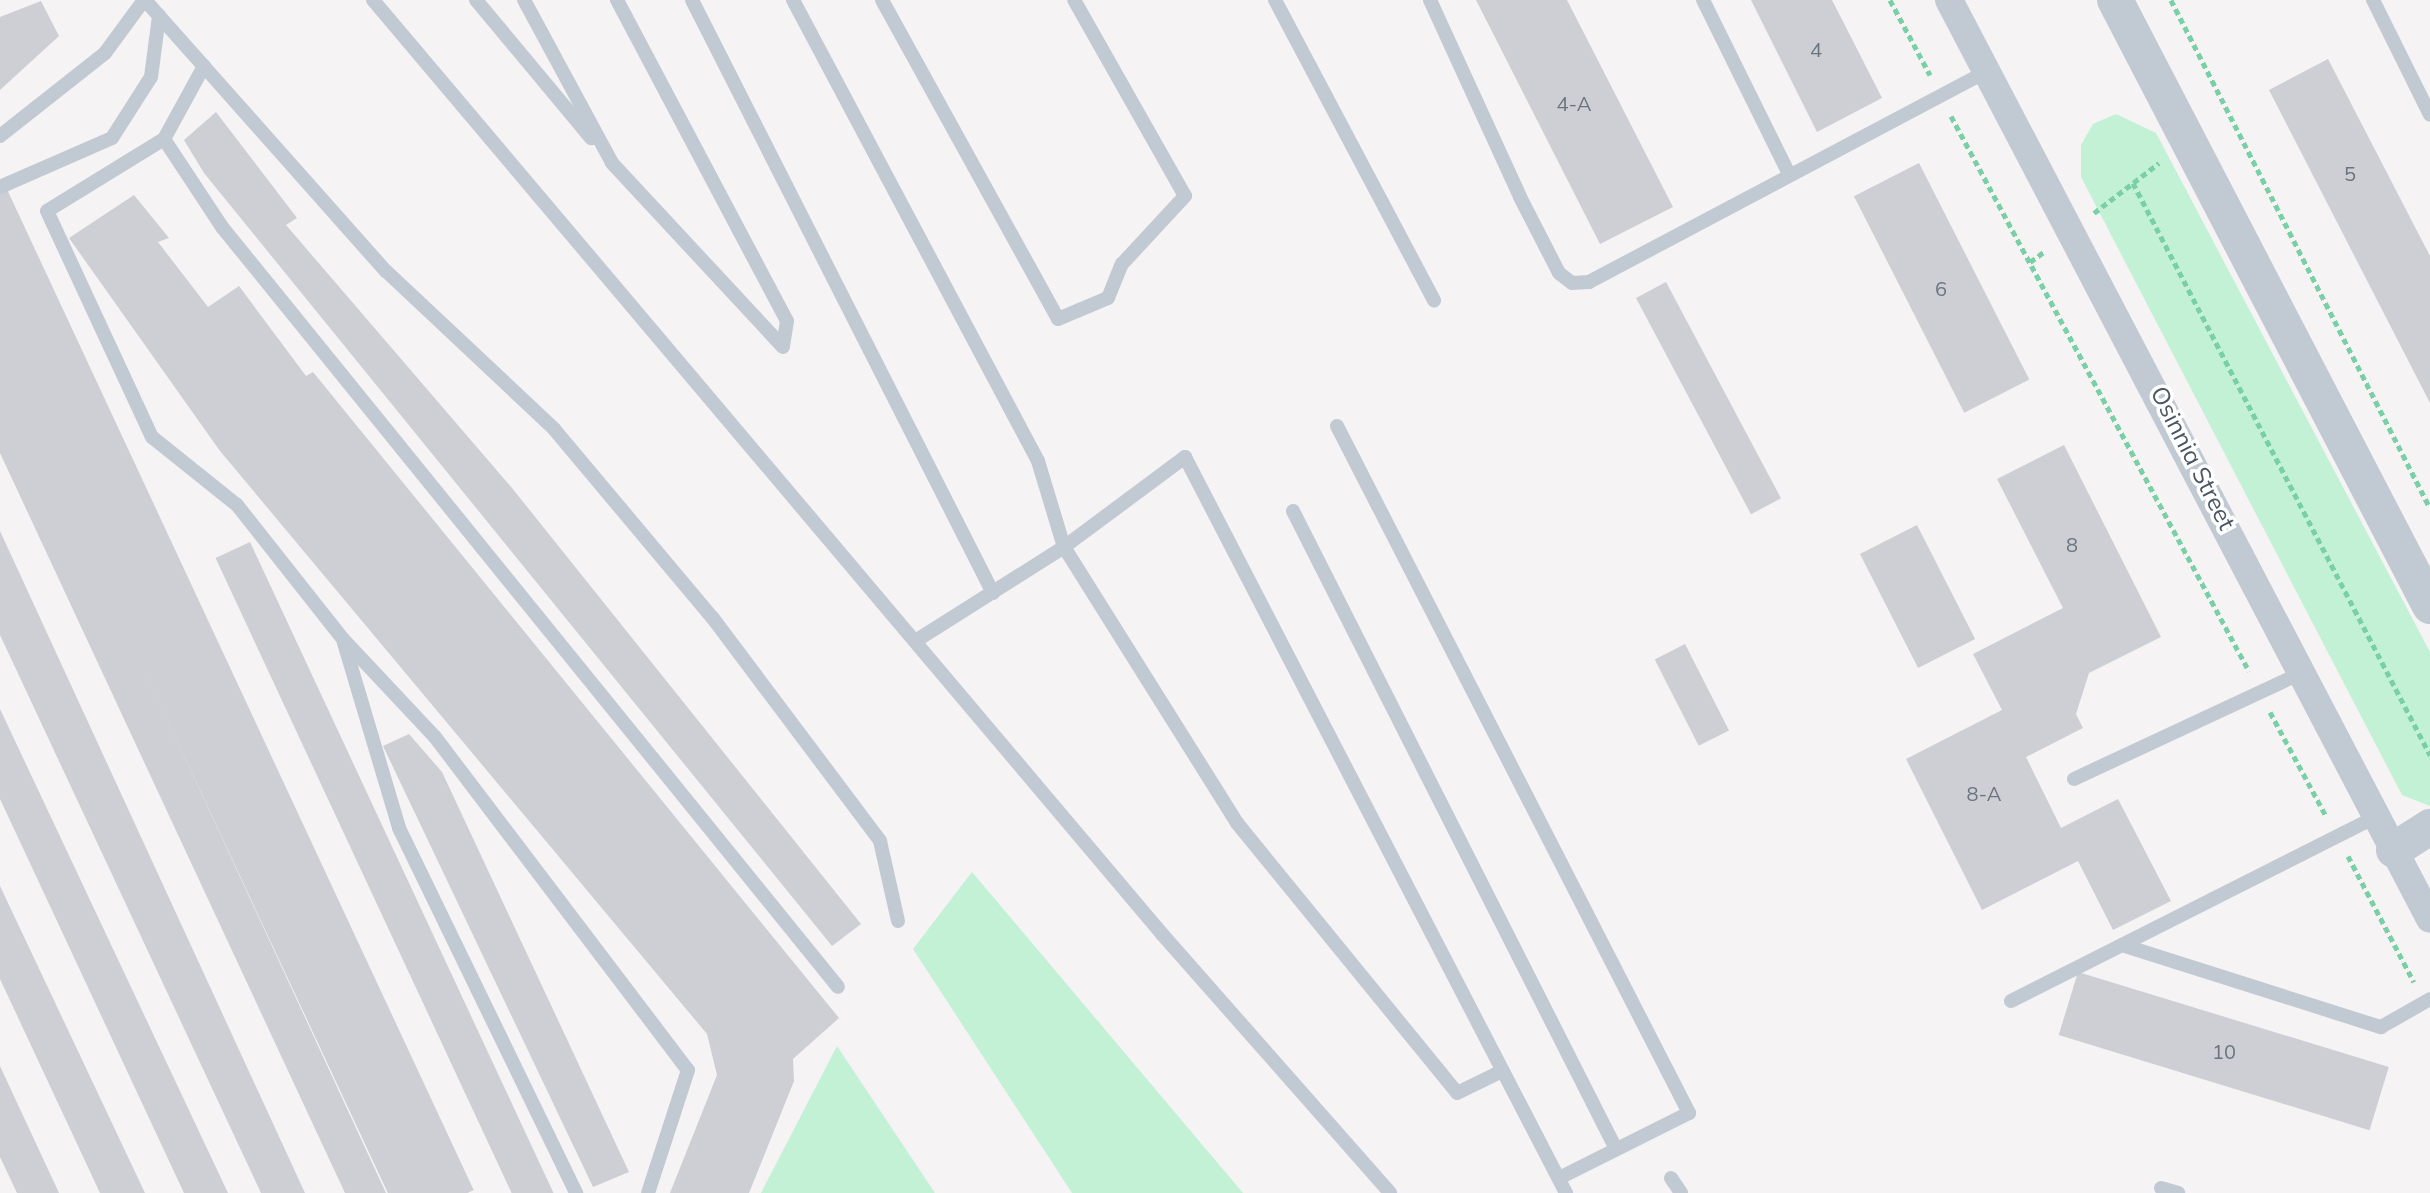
<!DOCTYPE html>
<meta charset="utf-8">
<style>
body{margin:0}
#map{position:relative;width:2430px;height:1193px;overflow:hidden;background:#f5f3f3;font-family:Mulish,sans-serif}
div>[style]{position:absolute}
.green>*{inset:0;background:#c3f1d5}
.building>*{inset:0;background:#cdcfd5;transform-origin:0 0}
.path>*{height:5px;margin-top:-2.5px;transform-origin:0;background:repeating-linear-gradient(90deg,#7ad0a6 0 6px,transparent 0 10px)}
.service>*{height:14px;margin:-7px;padding:0 7px;transform-origin:7px;border-radius:7px;background:#c1cad2}
.minor>*{height:28px;margin:-14px;padding:0 14px;transform-origin:14px;border-radius:14px;background:#c1cad2}
.tertiary>*{height:36px;margin:-18px;padding:0 18px;transform-origin:18px;border-radius:18px;background:#c1cad2}
span{translate:-50% -50%;white-space:nowrap;text-align:center;line-height:1.15;-webkit-text-stroke:7px #fff;paint-order:stroke}
.number-label{font-size:20px;color:#6b747e}
.number-label span{-webkit-text-stroke-width:0}
.street-label{font-size:24px;color:#4a5661}
</style>
<div id="map">
<div class="green">
<div style="clip-path:polygon(2116px 114px,2156px 133px,2430px 652px,2430px 806px,2402px 795px,2081px 177px,2081px 145px,2093px 124px)"></div>
<div style="clip-path:polygon(972px 872px,1243px 1193px,1072px 1193px,913px 949px)"></div>
<div style="clip-path:polygon(837px 1046px,935px 1193px,761px 1193px)"></div>
</div>
<div class="building">
<div style="clip-path:polygon(1476px 0,1567px 0,1673px 207px,1600px 244px)"></div>
<div style="clip-path:polygon(1751px 0,1832px 0,1882px 98px,1817px 132px)"></div>
<div style="clip-path:polygon(41px 1px,59px 36px,0 90px,0 17px)"></div>
<div style="clip-path:polygon(2328px 59px,2430px 256px,2430px 403px,2269px 90px)"></div>
<div style="clip-path:polygon(216px 112px,297px 218px,286px 225px,512px 488px,861px 924px,832px 946px,204px 173px,184px 140px)"></div>
<div style="left:1919px;top:163px;width:243px;height:73px;rotate:63deg"></div>
<div style="left:5px;top:185px;width:1109px;height:79px;rotate:65deg"></div>
<div style="clip-path:polygon(134px 195px,169px 238px,158px 242px,208px 307px,239px 286px,306px 376px,313px 372px,839px 1018px,793px 1059px,794px 1081px,749px 1193px,670px 1193px,717px 1075px,707px 1034px,220px 451px,69px 238px)"></div>
<div style="left:1666px;top:282px;width:245px;height:34px;rotate:62deg"></div>
<div style="clip-path:polygon(0 357px,386px 1193px,345px 1193px,0 453px)"></div>
<div style="clip-path:polygon(2064px 445px,2161px 637px,2089px 673px,2076px 714px,2083px 728px,2026px 757px,2061px 828px,2118px 799px,2171px 901px,2113px 930px,2078px 861px,1982px 910px,1906px 759px,2002px 710px,1973px 654px,2063px 608px,1997px 479px)"></div>
<div style="left:1917px;top:525px;width:128px;height:64px;rotate:63deg"></div>
<div style="clip-path:polygon(0 531px,305px 1193px,261px 1193px,0 635px)"></div>
<div style="left:250px;top:542px;width:718px;height:38px;rotate:65deg"></div>
<div style="left:1685px;top:644px;width:97px;height:34px;rotate:63deg"></div>
<div style="clip-path:polygon(0 709px,228px 1193px,184px 1193px,0 799px)"></div>
<div style="clip-path:polygon(409px 734px,442px 772px,629px 1172px,593px 1187px,383px 746px)"></div>
<div style="clip-path:polygon(0 886px,145px 1193px,100px 1193px,0 979px)"></div>
<div style="left:2078px;top:972px;width:325px;height:66px;rotate:17deg"></div>
<div style="clip-path:polygon(0 1066px,59px 1193px,17px 1193px,0 1157px)"></div>
</div>
<div class="path">
<div style="left:1890px;top:0;width:85px;rotate:61.9deg"></div>
<div style="left:2171px;top:0;width:570px;rotate:62.99deg"></div>
<div style="left:1951px;top:116px;width:630px;rotate:61.77deg"></div>
<div style="left:2133px;top:183px;width:645px;rotate:62.56deg"></div>
<div style="left:2094px;top:213px;width:82px;rotate:-37.6deg"></div>
<div style="left:2030px;top:262px;width:19px;rotate:-36deg"></div>
<div style="left:2270px;top:712px;width:118px;rotate:61.7deg"></div>
<div style="left:2348px;top:856px;width:142px;rotate:62.4deg"></div>
</div>
<div class="service">
<div style="left:145px;top:0;width:363px;rotate:48.4deg"></div>
<div style="left:386px;top:271px;width:231px;rotate:43.2deg"></div>
<div style="left:554px;top:429px;width:246px;rotate:50deg"></div>
<div style="left:712px;top:617px;width:280px;rotate:53.1deg"></div>
<div style="left:880px;top:841px;width:82px;rotate:77.3deg"></div>
<div style="left:373px;top:0;width:1223px;rotate:49.81deg"></div>
<div style="left:1162px;top:934px;width:345px;rotate:48.6deg"></div>
<div style="left:476px;top:0;width:180px;rotate:50.2deg"></div>
<div style="left:524px;top:0;width:185px;rotate:61.6deg"></div>
<div style="left:612px;top:163px;width:251px;rotate:47.1deg"></div>
<div style="left:617px;top:0;width:363px;rotate:62.1deg"></div>
<div style="left:787px;top:321px;width:26px;rotate:99deg"></div>
<div style="left:692px;top:0;width:665px;rotate:63.09deg"></div>
<div style="left:793px;top:0;width:522px;rotate:62.01deg"></div>
<div style="left:1038px;top:461px;width:90px;rotate:73.2deg"></div>
<div style="left:1064px;top:547px;width:326px;rotate:57.9deg"></div>
<div style="left:1237px;top:823px;width:348px;rotate:50.8deg"></div>
<div style="left:1457px;top:1093px;width:48px;rotate:-26deg"></div>
<div style="left:882px;top:0;width:364px;rotate:61.1deg"></div>
<div style="left:1058px;top:319px;width:54px;rotate:-22.8deg"></div>
<div style="left:1108px;top:298px;width:37px;rotate:-68deg"></div>
<div style="left:1122px;top:264px;width:93px;rotate:-47.2deg"></div>
<div style="left:1185px;top:196px;width:225px;rotate:-119.5deg"></div>
<div style="left:1275px;top:0;width:340px;rotate:62.1deg"></div>
<div style="left:1430px;top:0;width:217px;rotate:65.4deg"></div>
<div style="left:1520px;top:197px;width:85px;rotate:62.8deg"></div>
<div style="left:1559px;top:273px;width:16px;rotate:38deg"></div>
<div style="left:1572px;top:283px;width:17px;rotate:-3deg"></div>
<div style="left:1589px;top:282px;width:450px;rotate:-27.9deg"></div>
<div style="left:1703px;top:0;width:192px;rotate:63.7deg"></div>
<div style="left:2373px;top:0;width:128px;rotate:63.6deg"></div>
<div style="left:204px;top:66px;width:83px;rotate:118.7deg"></div>
<div style="left:164px;top:139px;width:105px;rotate:56.6deg"></div>
<div style="left:222px;top:227px;width:978px;rotate:50.97deg"></div>
<div style="left:0;top:136px;width:134px;rotate:-38.3deg"></div>
<div style="left:105px;top:53px;width:66px;rotate:-53.7deg"></div>
<div style="left:164px;top:139px;width:137px;rotate:148.4deg"></div>
<div style="left:47px;top:211px;width:249px;rotate:65.1deg"></div>
<div style="left:152px;top:437px;width:109px;rotate:38.7deg"></div>
<div style="left:237px;top:505px;width:171px;rotate:51.7deg"></div>
<div style="left:343px;top:639px;width:134px;rotate:46.8deg"></div>
<div style="left:435px;top:737px;width:418px;rotate:52.8deg"></div>
<div style="left:688px;top:1070px;width:129px;rotate:108deg"></div>
<div style="left:0;top:187px;width:122px;rotate:-23.6deg"></div>
<div style="left:112px;top:138px;width:72px;rotate:-57.4deg"></div>
<div style="left:151px;top:77px;width:62px;rotate:-82.5deg"></div>
<div style="left:1337px;top:426px;width:772px;rotate:62.87deg"></div>
<div style="left:1689px;top:1113px;width:143px;rotate:153.4deg"></div>
<div style="left:1293px;top:511px;width:715px;rotate:63.15deg"></div>
<div style="left:917px;top:640px;width:174px;rotate:-32.3deg"></div>
<div style="left:1064px;top:547px;width:151px;rotate:-36.6deg"></div>
<div style="left:1185px;top:457px;width:829px;rotate:62.63deg"></div>
<div style="left:344px;top:643px;width:193px;rotate:73.4deg"></div>
<div style="left:399px;top:828px;width:406px;rotate:64.1deg"></div>
<div style="left:2074px;top:779px;width:253px;rotate:-25deg"></div>
<div style="left:2122px;top:945px;width:272px;rotate:17.6deg"></div>
<div style="left:2381px;top:1027px;width:56px;rotate:-29.7deg"></div>
<div style="left:2011px;top:1001px;width:410px;rotate:-26.8deg"></div>
<div style="left:1671px;top:1178px;width:18px;rotate:56deg"></div>
<div style="left:2161px;top:1188px;width:18px;rotate:16deg"></div>
</div>
<div class="minor">
<div style="left:1949px;top:0;width:1037px;rotate:62.37deg"></div>
</div>
<div class="tertiary">
<div style="left:2115px;top:0;width:683px;rotate:62.53deg"></div>
<div style="left:2394px;top:850px;width:43px;rotate:-32.6deg"></div>
</div>
<div class="number-label">
<span style="left:1816px;top:49px">4</span>
<span style="left:1574px;top:103px">4-А</span>
<span style="left:2350px;top:173px">5</span>
<span style="left:1941px;top:288px">6</span>
<span style="left:2072px;top:544px">8</span>
<span style="left:1984px;top:793px">8-А</span>
<span style="left:2224px;top:1051px">10</span>
</div>
<div class="street-label">
<span style="left:2193px;top:458px;rotate:63deg">Osinnia Street</span>
</div>
</div>
